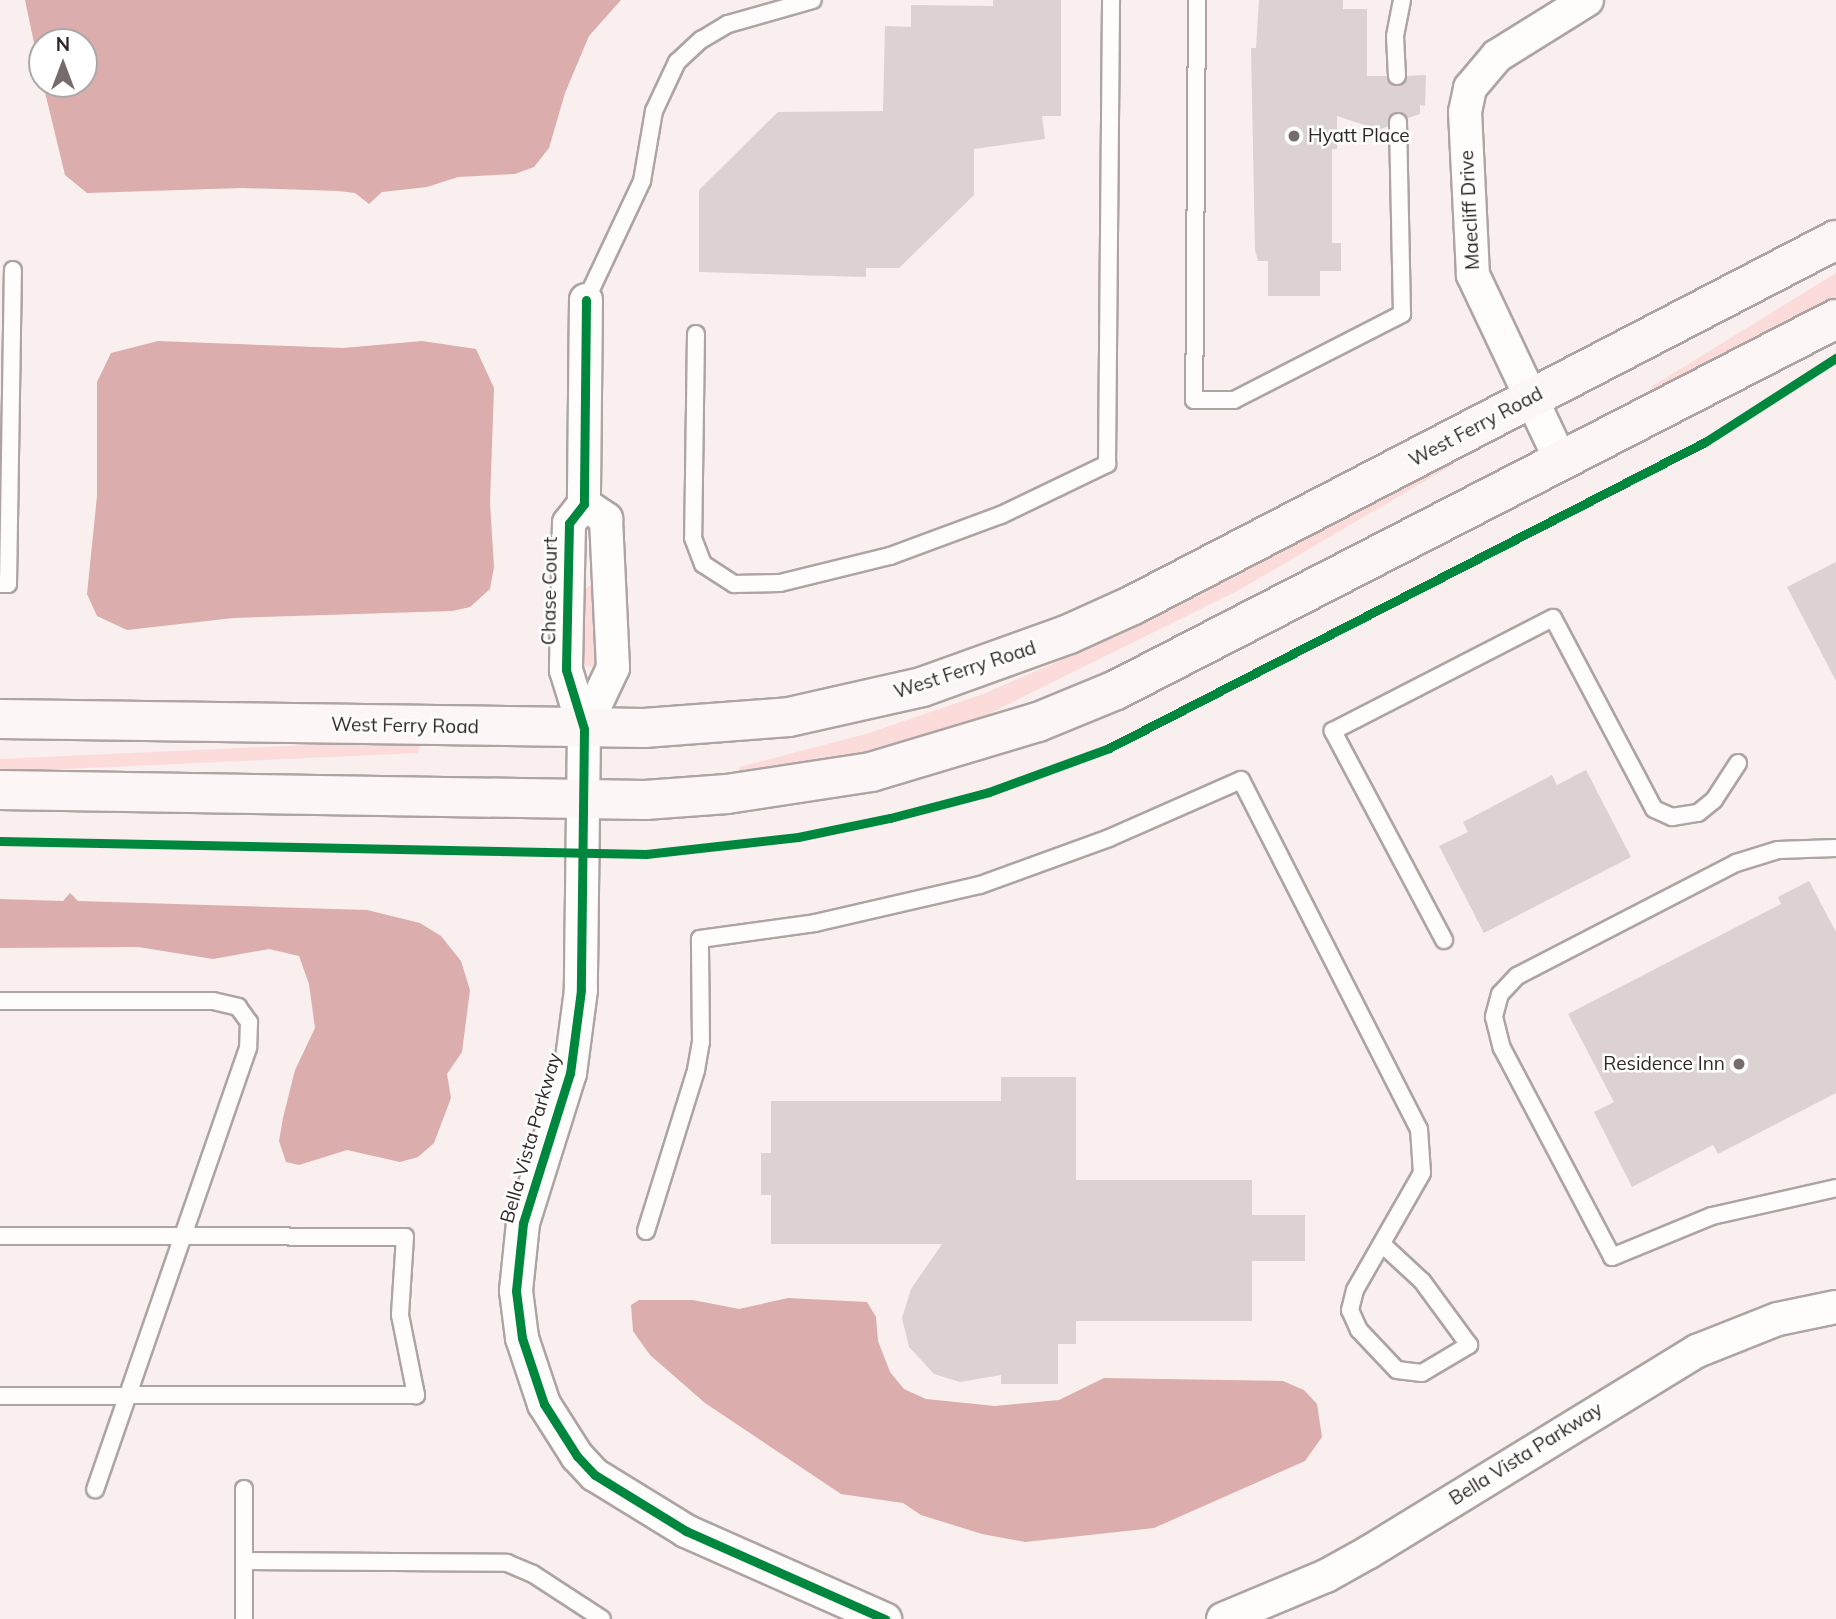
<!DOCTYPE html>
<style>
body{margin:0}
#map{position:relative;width:1836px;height:1619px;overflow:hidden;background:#f9efee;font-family:Mulish,sans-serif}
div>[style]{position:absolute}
.green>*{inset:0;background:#fbdcdb}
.water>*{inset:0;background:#dbadac}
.building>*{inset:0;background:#dcd2d1}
.roads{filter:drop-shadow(2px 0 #ada4a3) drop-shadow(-2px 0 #ada4a3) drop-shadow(0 2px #ada4a3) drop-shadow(0 -2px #ada4a3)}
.service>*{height:16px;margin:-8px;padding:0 8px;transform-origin:8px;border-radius:8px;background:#fefdfc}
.minor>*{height:32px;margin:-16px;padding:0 16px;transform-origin:16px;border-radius:16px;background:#fefdfc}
.secondary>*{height:38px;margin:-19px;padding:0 19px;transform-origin:19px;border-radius:19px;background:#fcf7f6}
.cycleway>*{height:9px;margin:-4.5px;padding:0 4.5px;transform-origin:4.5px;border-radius:4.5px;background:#00873e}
.dots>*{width:19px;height:19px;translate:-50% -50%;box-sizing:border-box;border:4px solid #fff;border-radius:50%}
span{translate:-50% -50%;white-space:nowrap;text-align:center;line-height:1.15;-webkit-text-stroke:5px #fff;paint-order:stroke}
.poi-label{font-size:19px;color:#312626}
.left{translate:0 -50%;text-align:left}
.right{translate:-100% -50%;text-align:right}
.street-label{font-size:19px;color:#312626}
.north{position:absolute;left:28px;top:28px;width:70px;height:70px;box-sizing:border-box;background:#fff;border:2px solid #ada8a8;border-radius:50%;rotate:0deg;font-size:19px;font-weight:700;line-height:28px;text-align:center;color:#312626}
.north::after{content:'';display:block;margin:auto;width:24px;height:32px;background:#776c6c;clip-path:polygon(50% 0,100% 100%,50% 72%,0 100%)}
</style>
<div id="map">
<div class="green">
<div style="clip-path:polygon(1836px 273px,1836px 296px,1652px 393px,1651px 387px)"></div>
<div style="clip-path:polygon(1453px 458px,1454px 464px,1241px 589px,950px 733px,837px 760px,739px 775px,739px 767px,866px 734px,983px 694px,1059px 661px)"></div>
<div style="clip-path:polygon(592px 584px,597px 590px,596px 667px,584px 666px,585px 589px)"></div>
<div style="clip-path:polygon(351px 743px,420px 744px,418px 753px,0 772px,0 759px)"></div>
</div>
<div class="water">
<div style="clip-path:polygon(25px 0,621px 0,589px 36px,565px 93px,549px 148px,534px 167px,515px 174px,458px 177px,427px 187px,382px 192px,369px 204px,355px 193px,338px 191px,243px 188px,87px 193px,65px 175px,43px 84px,84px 84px,84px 42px,42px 42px,42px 81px)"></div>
<div style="clip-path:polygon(158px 341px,343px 348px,422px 341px,476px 349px,494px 388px,490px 502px,494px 567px,490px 589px,470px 607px,452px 611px,233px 618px,127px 630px,97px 616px,87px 594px,97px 496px,97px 382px,111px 353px)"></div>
<div style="clip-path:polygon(70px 893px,78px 901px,367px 910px,420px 923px,441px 936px,461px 961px,470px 990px,462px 1052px,447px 1074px,451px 1098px,434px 1143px,418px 1157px,400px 1162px,347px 1150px,299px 1165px,286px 1162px,279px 1141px,283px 1118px,295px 1070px,315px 1028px,309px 984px,299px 956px,269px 949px,213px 959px,138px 947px,0 948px,0 899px,63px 901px)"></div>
<div style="clip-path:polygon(788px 1298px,867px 1302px,876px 1317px,878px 1341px,890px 1372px,904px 1389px,926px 1399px,995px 1406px,1059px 1400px,1104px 1378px,1283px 1381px,1304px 1390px,1317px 1404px,1322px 1437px,1305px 1461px,1154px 1528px,1025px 1542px,982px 1534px,921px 1515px,903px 1503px,841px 1494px,705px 1403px,650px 1355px,633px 1331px,631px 1305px,639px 1300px,693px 1300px,739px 1309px)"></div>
</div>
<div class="building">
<div style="clip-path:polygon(993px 0,1061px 0,1061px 116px,1042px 116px,1045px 139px,974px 149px,974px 195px,899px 268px,866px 268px,866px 277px,699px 272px,699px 190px,778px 112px,883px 111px,885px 26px,911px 27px,911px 5px,993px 6px)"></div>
<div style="clip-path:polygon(1259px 0,1343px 0,1343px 9px,1367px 9px,1367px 76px,1386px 76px,1397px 86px,1407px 76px,1426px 75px,1425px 106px,1420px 105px,1420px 114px,1408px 118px,1402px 113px,1393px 113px,1388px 126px,1379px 130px,1337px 116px,1337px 149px,1332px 149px,1332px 243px,1341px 243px,1341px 271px,1320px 271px,1320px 296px,1268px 296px,1268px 261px,1258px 261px,1255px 250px,1251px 48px,1256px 48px)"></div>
<div style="clip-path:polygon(1836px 562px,1836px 681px,1787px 587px)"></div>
<div style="clip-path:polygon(1586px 770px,1631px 857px,1484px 933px,1439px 846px,1468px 832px,1463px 822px,1552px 775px,1557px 785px)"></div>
<div style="clip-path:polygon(1809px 881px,1836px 932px,1836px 1093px,1718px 1154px,1713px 1145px,1632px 1187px,1594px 1112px,1614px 1102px,1568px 1014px,1781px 904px,1778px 897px)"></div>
<div style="clip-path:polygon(1001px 1077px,1076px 1077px,1076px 1180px,1252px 1180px,1252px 1215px,1305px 1215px,1305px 1261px,1252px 1261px,1252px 1321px,1076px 1321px,1076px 1344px,1058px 1344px,1058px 1384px,1001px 1384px,1001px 1375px,960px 1382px,934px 1374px,909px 1347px,902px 1318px,911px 1289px,942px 1244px,771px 1244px,771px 1195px,761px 1195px,761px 1153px,771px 1153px,771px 1101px,1001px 1101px)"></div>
</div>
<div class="roads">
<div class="service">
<div style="left:1197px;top:0;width:400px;rotate:90.4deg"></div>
<div style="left:1194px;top:400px;width:40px"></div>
<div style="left:1234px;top:400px;width:189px;rotate:-27.1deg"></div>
<div style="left:1402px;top:314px;width:192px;rotate:-91.2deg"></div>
<div style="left:1397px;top:76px;width:40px;rotate:-92.9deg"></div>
<div style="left:1395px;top:36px;width:37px;rotate:-79deg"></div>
<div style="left:586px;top:300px;width:132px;rotate:-64.8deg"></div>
<div style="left:642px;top:181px;width:71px;rotate:-80.3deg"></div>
<div style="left:654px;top:111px;width:54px;rotate:-64.9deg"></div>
<div style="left:677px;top:62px;width:33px;rotate:-43deg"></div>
<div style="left:701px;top:40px;width:31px;rotate:-31deg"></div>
<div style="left:728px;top:24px;width:88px;rotate:-15.8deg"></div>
<div style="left:696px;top:334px;width:204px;rotate:90.8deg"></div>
<div style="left:693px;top:538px;width:28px;rotate:69deg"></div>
<div style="left:703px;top:564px;width:37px;rotate:33deg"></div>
<div style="left:734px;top:584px;width:46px;rotate:-1.2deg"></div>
<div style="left:780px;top:583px;width:113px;rotate:-13.8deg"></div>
<div style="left:890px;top:556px;width:118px;rotate:-20.3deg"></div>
<div style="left:1001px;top:515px;width:118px;rotate:-25.7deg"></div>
<div style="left:1107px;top:464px;width:464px;rotate:-89.5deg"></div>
<div style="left:0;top:584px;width:8px"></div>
<div style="left:8px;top:584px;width:314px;rotate:-89.1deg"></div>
<div style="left:1836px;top:848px;width:58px;rotate:178deg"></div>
<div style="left:1778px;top:850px;width:44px;rotate:162.8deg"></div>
<div style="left:1736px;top:863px;width:246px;rotate:152.7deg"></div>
<div style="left:1517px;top:976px;width:25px;rotate:133deg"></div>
<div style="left:1500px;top:994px;width:24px;rotate:105deg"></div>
<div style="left:1494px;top:1017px;width:32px;rotate:76deg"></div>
<div style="left:1502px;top:1048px;width:236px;rotate:62.2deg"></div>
<div style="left:1612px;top:1257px;width:108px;rotate:-22.3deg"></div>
<div style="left:1712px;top:1216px;width:127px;rotate:-12.7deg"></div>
<div style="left:1444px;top:940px;width:237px;rotate:-118deg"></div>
<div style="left:1333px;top:731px;width:247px;rotate:-27.2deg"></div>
<div style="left:1553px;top:618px;width:216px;rotate:62.1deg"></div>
<div style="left:1654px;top:809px;width:20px;rotate:24deg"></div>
<div style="left:1672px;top:817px;width:26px;rotate:-9deg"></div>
<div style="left:1698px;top:813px;width:21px;rotate:-39deg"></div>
<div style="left:1714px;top:800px;width:44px;rotate:-57deg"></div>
<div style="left:0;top:1001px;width:213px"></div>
<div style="left:213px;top:1001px;width:26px;rotate:13deg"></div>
<div style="left:238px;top:1007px;width:19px;rotate:54deg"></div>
<div style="left:249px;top:1022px;width:26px;rotate:92deg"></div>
<div style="left:248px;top:1048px;width:467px;rotate:109.1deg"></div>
<div style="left:646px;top:1231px;width:169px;rotate:-72.7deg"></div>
<div style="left:696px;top:1070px;width:28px;rotate:-80deg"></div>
<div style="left:701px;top:1042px;width:103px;rotate:-90.6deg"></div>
<div style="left:700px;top:939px;width:116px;rotate:-7.9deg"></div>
<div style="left:815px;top:923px;width:169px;rotate:-13deg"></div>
<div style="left:980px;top:885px;width:137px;rotate:-20deg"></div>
<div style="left:1109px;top:838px;width:144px;rotate:-23.7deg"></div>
<div style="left:1241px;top:780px;width:392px;rotate:63deg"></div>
<div style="left:1419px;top:1129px;width:44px;rotate:86.1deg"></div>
<div style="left:1422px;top:1173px;width:135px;rotate:119.8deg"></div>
<div style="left:1355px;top:1290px;width:21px;rotate:104deg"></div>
<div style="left:1350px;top:1310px;width:22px;rotate:66deg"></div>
<div style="left:1359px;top:1330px;width:55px;rotate:46.5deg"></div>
<div style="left:1397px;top:1370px;width:25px;rotate:7deg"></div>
<div style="left:1422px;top:1373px;width:55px;rotate:-30.8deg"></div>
<div style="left:1469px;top:1345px;width:79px;rotate:-126.3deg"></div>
<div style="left:1422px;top:1281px;width:54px;rotate:-137.2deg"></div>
<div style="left:0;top:1236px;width:405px;rotate:0.1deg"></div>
<div style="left:405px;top:1237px;width:78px;rotate:93.7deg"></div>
<div style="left:400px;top:1315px;width:82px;rotate:78.7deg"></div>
<div style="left:416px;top:1395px;width:416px;rotate:179.9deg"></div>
<div style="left:244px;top:1489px;width:130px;rotate:90deg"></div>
<div style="left:244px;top:1561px;width:263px;rotate:0.4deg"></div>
<div style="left:507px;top:1563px;width:28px;rotate:23deg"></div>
<div style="left:533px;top:1574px;width:82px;rotate:33.1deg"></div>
</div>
<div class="minor">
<div style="left:586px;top:300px;width:204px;rotate:90.6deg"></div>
<div style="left:584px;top:504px;width:24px;rotate:128deg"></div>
<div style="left:569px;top:523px;width:147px;rotate:91.2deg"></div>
<div style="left:566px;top:670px;width:62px;rotate:73deg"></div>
<div style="left:584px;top:729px;width:261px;rotate:90.7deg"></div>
<div style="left:581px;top:990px;width:84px;rotate:97.5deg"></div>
<div style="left:570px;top:1073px;width:157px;rotate:107.4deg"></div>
<div style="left:523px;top:1223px;width:68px;rotate:95.9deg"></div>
<div style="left:516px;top:1291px;width:47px;rotate:82.7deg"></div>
<div style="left:522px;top:1338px;width:70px;rotate:71.6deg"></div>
<div style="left:544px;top:1404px;width:62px;rotate:57.6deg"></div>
<div style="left:577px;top:1456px;width:26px;rotate:47deg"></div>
<div style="left:595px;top:1475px;width:107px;rotate:31.6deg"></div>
<div style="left:686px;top:1531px;width:218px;rotate:23.9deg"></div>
<div style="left:1561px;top:461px;width:206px;rotate:-115.3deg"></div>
<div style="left:1473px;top:275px;width:163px;rotate:-92.8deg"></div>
<div style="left:1465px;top:112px;width:25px;rotate:-78deg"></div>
<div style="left:1470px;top:88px;width:42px;rotate:-49.8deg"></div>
<div style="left:1497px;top:56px;width:106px;rotate:-31.9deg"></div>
<div style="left:584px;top:504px;width:27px;rotate:34deg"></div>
<div style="left:606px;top:519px;width:149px;rotate:87.3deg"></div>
<div style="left:613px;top:668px;width:68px;rotate:115.4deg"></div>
<div style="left:1223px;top:1619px;width:112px;rotate:-22.7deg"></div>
<div style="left:1326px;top:1576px;width:49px;rotate:-29.2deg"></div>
<div style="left:1369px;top:1552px;width:385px;rotate:-31.5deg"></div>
<div style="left:1697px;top:1351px;width:87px;rotate:-21.6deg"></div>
<div style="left:1778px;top:1319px;width:59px;rotate:-11.7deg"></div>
</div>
<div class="secondary">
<div style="left:0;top:719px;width:644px;rotate:0.8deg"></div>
<div style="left:644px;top:728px;width:145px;rotate:-4.3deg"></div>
<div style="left:789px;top:717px;width:136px;rotate:-12.7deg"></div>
<div style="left:922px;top:687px;width:156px;rotate:-19.8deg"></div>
<div style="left:1069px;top:634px;width:70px;rotate:-24.4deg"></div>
<div style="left:1133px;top:605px;width:792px;rotate:-27.44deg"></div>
<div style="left:0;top:790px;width:645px;rotate:0.89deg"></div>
<div style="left:645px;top:800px;width:82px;rotate:-4.2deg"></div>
<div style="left:727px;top:794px;width:146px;rotate:-8.7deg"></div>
<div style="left:871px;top:772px;width:174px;rotate:-16.7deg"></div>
<div style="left:1038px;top:722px;width:84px;rotate:-22.3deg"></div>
<div style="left:1116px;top:690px;width:810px;rotate:-27.26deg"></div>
</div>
</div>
<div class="cycleway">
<div style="left:586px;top:300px;width:204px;rotate:90.6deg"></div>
<div style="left:584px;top:504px;width:24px;rotate:128deg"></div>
<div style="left:569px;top:523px;width:147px;rotate:91.2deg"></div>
<div style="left:566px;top:670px;width:62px;rotate:73deg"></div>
<div style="left:584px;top:729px;width:261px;rotate:90.7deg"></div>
<div style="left:581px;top:990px;width:84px;rotate:97.5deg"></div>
<div style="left:570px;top:1073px;width:157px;rotate:107.4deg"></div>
<div style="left:523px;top:1223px;width:68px;rotate:95.9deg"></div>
<div style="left:516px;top:1291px;width:47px;rotate:82.7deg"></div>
<div style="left:522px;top:1338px;width:70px;rotate:71.6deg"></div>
<div style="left:544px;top:1404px;width:62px;rotate:57.6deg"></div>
<div style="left:577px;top:1456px;width:26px;rotate:47deg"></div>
<div style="left:595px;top:1475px;width:107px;rotate:31.6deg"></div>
<div style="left:686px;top:1531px;width:218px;rotate:23.9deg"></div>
<div style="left:0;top:841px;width:646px;rotate:1.15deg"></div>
<div style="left:646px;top:854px;width:153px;rotate:-6.4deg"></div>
<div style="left:798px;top:837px;width:94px;rotate:-11.7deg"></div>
<div style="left:890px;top:818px;width:102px;rotate:-14.7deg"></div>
<div style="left:989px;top:792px;width:128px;rotate:-20.1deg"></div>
<div style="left:1109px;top:748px;width:670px;rotate:-27.18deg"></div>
<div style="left:1705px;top:442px;width:156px;rotate:-32.7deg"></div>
</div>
<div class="dots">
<div style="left:1294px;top:136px;background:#776c6c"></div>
<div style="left:1739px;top:1064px;background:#776c6c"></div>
</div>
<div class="poi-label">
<span class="left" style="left:1308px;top:136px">Hyatt Place</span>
<span class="right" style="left:1725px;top:1064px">Residence Inn</span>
</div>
<div class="street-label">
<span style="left:1470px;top:210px;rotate:-93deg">Maecliff Drive</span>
<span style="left:1476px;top:427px;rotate:-28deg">West Ferry Road</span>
<span style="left:550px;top:591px;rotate:-89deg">Chase Court</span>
<span style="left:965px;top:670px;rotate:-18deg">West Ferry Road</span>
<span style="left:405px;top:726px;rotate:1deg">West Ferry Road</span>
<span style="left:531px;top:1138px;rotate:-74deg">Bella Vista Parkway</span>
<span style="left:1526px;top:1454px;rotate:-32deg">Bella Vista Parkway</span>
</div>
<div class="north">N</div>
</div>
